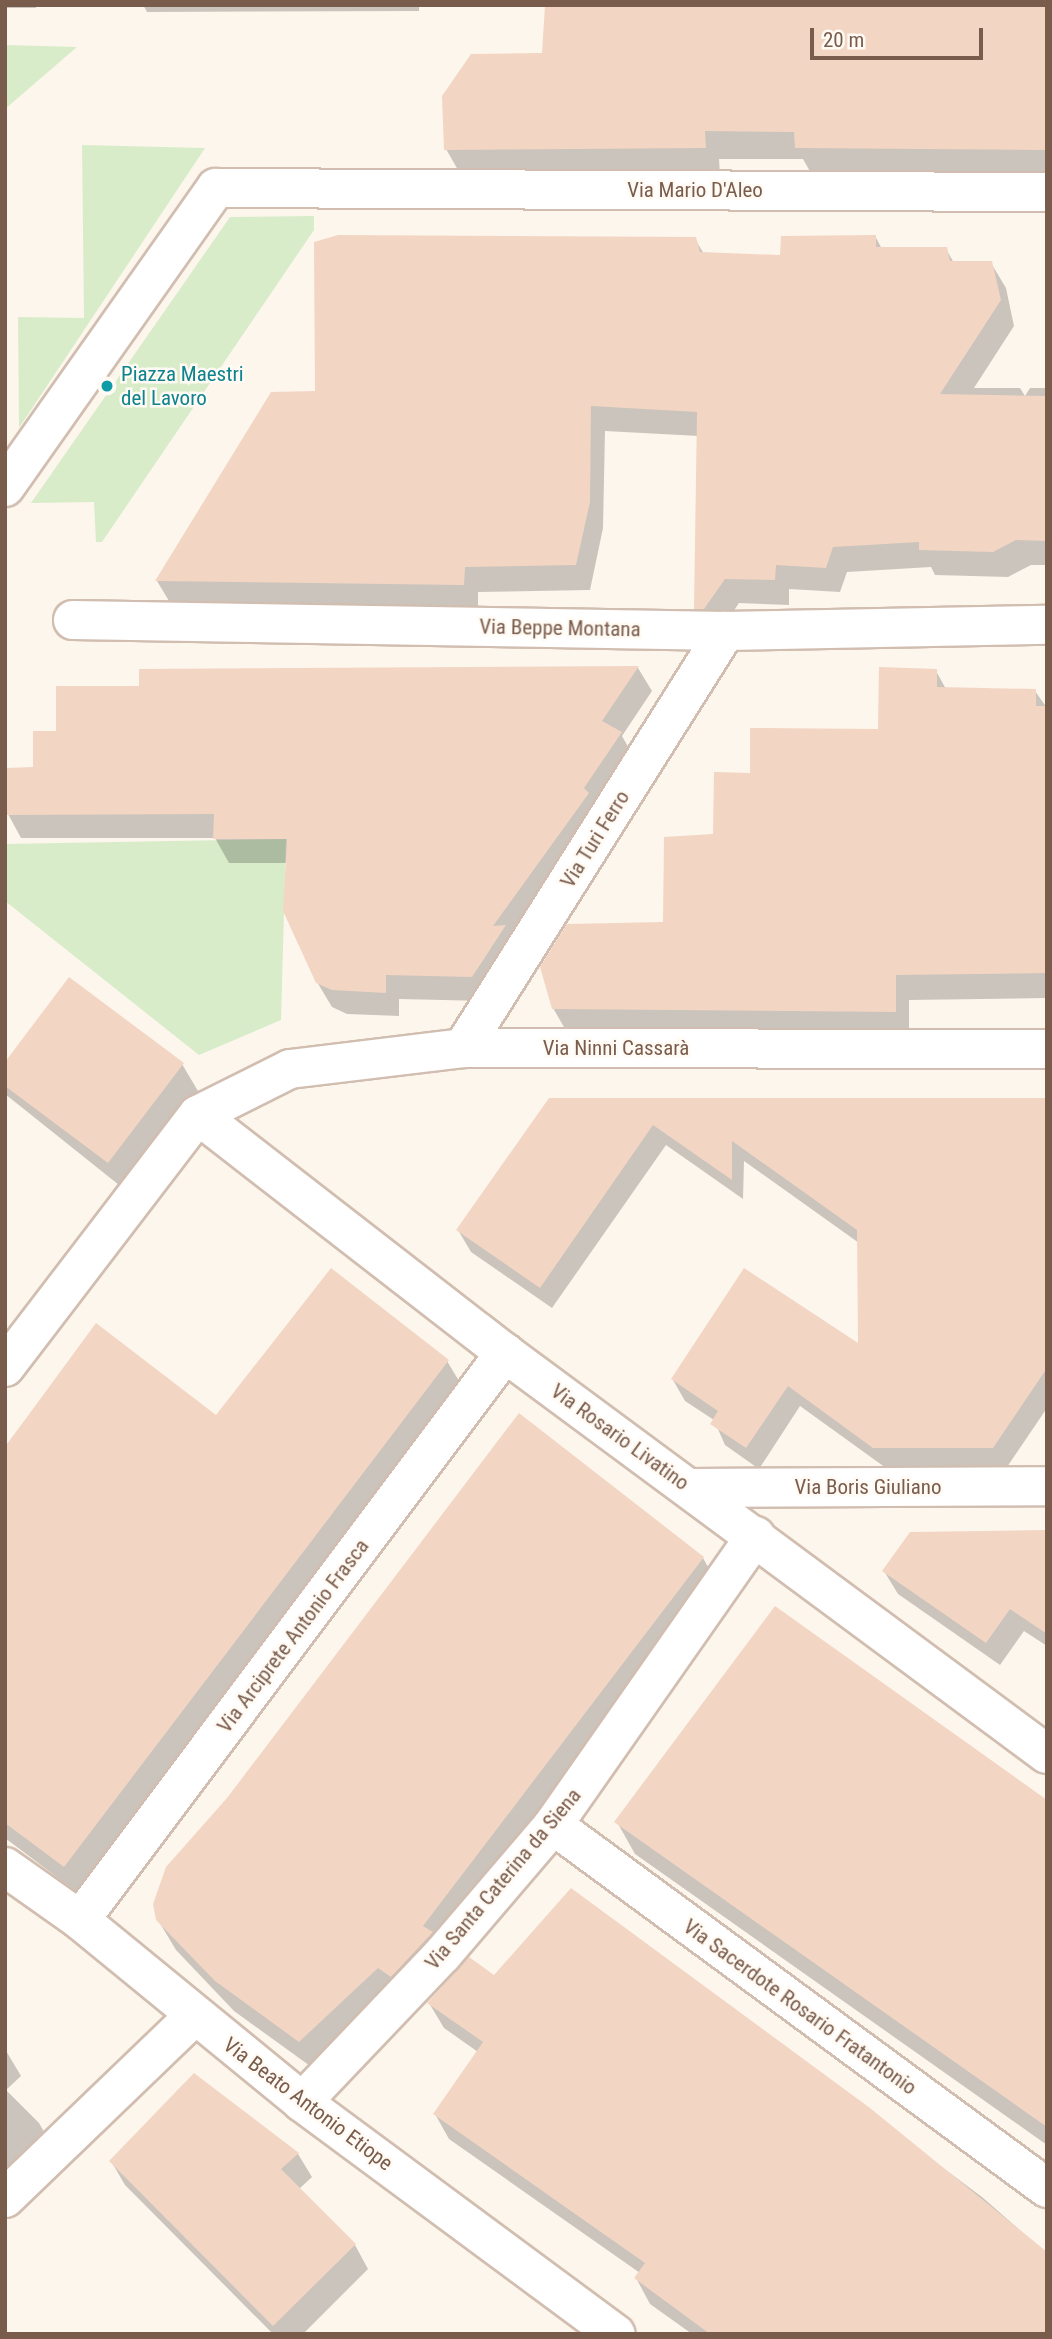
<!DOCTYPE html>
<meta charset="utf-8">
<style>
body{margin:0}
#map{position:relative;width:1052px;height:2339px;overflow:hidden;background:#fdf6ec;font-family:"Roboto Condensed",sans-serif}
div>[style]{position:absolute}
.green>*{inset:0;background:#d8ecc9}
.shadow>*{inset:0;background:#0003;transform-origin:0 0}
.building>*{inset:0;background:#f3d5c3}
.roads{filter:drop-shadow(2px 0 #d1beb0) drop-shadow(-2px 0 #d1beb0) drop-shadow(0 2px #d1beb0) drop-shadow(0 -2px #d1beb0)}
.minor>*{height:38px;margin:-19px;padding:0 19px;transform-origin:19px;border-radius:19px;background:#fff}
.dots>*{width:19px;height:19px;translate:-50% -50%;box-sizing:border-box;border:4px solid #fffaf3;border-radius:50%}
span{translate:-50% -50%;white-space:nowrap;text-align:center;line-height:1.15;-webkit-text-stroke:5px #fffaf3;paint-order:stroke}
.street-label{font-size:21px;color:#7a5c4d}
.culture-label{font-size:21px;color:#0d838f}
.left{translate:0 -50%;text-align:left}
.frame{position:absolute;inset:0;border:7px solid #7a5c4d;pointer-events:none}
.scale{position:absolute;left:810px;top:28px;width:173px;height:32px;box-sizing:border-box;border:4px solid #7a5c4d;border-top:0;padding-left:9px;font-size:21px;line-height:24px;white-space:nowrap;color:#7a5c4d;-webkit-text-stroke:5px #fffaf3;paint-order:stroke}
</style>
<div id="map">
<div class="green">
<div style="clip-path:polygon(5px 45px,77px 47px,5px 109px)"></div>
<div style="clip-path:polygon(82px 145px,205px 148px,19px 428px,18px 317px,84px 318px)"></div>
<div style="clip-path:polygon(314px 216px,314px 230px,102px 542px,96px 542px,94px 502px,31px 503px,230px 217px)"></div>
<div style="clip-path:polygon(286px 839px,281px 1020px,199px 1055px,5px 901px,5px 844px)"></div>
</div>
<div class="shadow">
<div style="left:5px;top:5px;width:31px;height:3px"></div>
<div style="clip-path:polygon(143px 5px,419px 5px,419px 11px,147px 12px)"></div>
<div style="clip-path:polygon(1047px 5px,1047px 177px,812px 175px,803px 159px,719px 159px,720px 175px,462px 177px,446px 149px,543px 55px)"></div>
<div style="clip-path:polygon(875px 236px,882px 249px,946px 249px,954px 263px,991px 263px,1006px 288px,1014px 326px,974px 388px,1020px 388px,1025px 396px,1030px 388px,1047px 388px,1047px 565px,1031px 565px,1008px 577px,935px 575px,931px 567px,847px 572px,840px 592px,789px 589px,789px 605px,739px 603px,719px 633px,710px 633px,696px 608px,699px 436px,605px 431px,603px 528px,590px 590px,478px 592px,478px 610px,172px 606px,157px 581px,272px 394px,317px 393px,695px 239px,704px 254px,782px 257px)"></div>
<div style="clip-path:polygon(638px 668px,652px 691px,622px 736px,634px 757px,486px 1001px,399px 999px,399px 1016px,347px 1014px,332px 1007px,317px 982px,287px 863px,229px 863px,215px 838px,21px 838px,8px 814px,58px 733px,141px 687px,141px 670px)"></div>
<div style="clip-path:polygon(936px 671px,946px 689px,1035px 691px,1047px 708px,1047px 998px,909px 1000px,909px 1037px,568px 1034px,553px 1008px,664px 924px,752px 775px,880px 730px)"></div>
<div style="clip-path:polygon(182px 1064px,198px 1091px,124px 1189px,5px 1094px,5px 1065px)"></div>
<div style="clip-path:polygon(550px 1099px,1047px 1099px,1047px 1408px,1007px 1467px,886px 1468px,800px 1406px,759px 1469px,725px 1445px,714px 1420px,685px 1401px,673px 1380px,860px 1347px,859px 1243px,744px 1161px,743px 1199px,666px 1145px,552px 1308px,471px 1252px,458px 1230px)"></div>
<div style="clip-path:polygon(97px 1325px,216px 1418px,447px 1361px,465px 1391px,82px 1896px,5px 1838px,5px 1447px)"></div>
<div style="clip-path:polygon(1047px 1532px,1047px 1646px,1024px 1631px,1000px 1665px,898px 1594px,884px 1571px)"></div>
<div style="clip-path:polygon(703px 1558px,720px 1588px,442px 1952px,317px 2071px,234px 2011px,176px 1950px,158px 1920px)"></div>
<div style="clip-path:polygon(1047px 1802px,1047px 2145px,635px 1854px,617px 1822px)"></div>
<div style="clip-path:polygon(571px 1890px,982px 2197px,1047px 2254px,1047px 2334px,692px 2334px,650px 2304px,636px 2278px,640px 2273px,449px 2139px,435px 2114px,478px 2052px,444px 2028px,429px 2003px,495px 1977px)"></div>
<div style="clip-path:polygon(5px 2049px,21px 2076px,6px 2090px,39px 2123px,56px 2153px,5px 2204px)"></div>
<div style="clip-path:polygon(298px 2154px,312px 2177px,299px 2189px,355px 2245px,368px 2269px,303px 2334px,273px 2334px,125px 2185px,111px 2161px)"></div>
</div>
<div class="building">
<div style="clip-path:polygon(545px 5px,1047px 5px,1047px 150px,795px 148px,794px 132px,705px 131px,706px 148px,444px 150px,442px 96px,471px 54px,542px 53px)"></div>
<div style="clip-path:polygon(338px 235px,696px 237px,700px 252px,780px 255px,781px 236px,876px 235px,876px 247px,947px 247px,950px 261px,992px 261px,1001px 300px,940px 394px,1047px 396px,1047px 541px,1016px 540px,993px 552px,919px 550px,919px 542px,833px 547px,826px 568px,776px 565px,775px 580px,725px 579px,704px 609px,694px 609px,697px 412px,591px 406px,590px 502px,576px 565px,465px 567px,464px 585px,155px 581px,271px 392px,315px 391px,314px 242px)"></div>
<div style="clip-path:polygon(639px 666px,602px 721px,622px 732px,584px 788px,589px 793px,493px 926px,506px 925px,472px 977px,386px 975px,386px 993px,332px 990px,316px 983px,283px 911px,287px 839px,213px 839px,214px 814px,6px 815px,6px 768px,33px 767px,33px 731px,56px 731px,56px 686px,139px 686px,139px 669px)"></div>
<div style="clip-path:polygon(879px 667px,937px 669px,937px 687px,1036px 689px,1036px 706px,1047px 706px,1047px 973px,896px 975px,896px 1012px,552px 1009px,540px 967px,567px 924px,663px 922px,664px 837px,713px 834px,714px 772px,750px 773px,750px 728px,878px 729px)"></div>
<div style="clip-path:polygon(69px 977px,184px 1063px,108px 1163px,5px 1086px,5px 1062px)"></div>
<div style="clip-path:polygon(549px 1098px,1047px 1098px,1047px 1368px,993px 1448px,873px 1448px,788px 1386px,746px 1448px,710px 1424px,718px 1411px,671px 1379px,744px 1268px,858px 1343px,857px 1230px,732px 1141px,732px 1180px,653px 1125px,540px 1288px,456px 1230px)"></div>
<div style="clip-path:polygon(331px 1268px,449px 1360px,64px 1867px,5px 1823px,5px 1447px,96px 1323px,216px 1415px)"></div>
<div style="clip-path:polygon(519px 1413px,704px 1557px,423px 1926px,433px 1932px,391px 1977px,378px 1968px,299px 2042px,215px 1981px,156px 1920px,153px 1904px,166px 1867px,227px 1798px)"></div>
<div style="clip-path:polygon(1047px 1530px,1047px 1634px,1010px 1609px,986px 1643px,882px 1571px,910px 1532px)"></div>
<div style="clip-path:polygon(775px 1606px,1047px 1800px,1047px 2127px,614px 1822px)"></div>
<div style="clip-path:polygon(571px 1888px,870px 2108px,1047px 2252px,1047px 2334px,710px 2334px,634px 2278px,645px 2263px,433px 2114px,483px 2042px,427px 2003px,469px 1957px,494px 1975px)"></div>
<div style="clip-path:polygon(194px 2073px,299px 2153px,281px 2169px,356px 2244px,273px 2326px,109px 2161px)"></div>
</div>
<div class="roads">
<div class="minor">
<div style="left:5px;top:487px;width:366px;rotate:-54.8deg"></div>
<div style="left:216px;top:188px;width:831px;rotate:0.28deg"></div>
<div style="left:73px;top:620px;width:653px;rotate:0.97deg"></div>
<div style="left:726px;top:631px;width:321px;rotate:-1.1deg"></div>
<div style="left:463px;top:1048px;width:493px;rotate:-57.8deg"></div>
<div style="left:198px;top:1115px;width:388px;rotate:37.8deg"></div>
<div style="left:505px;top:1353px;width:674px;rotate:36.5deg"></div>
<div style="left:5px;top:1367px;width:317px;rotate:-52.6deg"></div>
<div style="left:198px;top:1115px;width:103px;rotate:-26.6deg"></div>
<div style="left:290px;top:1069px;width:174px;rotate:-6.9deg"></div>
<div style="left:463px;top:1048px;width:584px;rotate:0.1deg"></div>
<div style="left:689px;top:1488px;width:358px;rotate:-0.3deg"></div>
<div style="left:553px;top:1825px;width:613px;rotate:36.31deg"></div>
<div style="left:5px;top:1867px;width:92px;rotate:35.2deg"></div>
<div style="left:80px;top:1920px;width:287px;rotate:39.3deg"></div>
<div style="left:302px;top:2102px;width:390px;rotate:36.5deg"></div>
<div style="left:80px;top:1920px;width:709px;rotate:-53.15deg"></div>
<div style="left:302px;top:2102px;width:204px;rotate:-46.4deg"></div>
<div style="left:443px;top:1954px;width:170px;rotate:-49.5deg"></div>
<div style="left:553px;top:1825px;width:353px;rotate:-55deg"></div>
<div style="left:5px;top:2198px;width:262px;rotate:-43.9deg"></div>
</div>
</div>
<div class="dots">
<div style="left:107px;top:386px;background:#0f9aa8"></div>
</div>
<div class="street-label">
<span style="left:695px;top:190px">Via Mario D'Aleo</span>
<span style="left:560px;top:628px;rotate:1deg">Via Beppe Montana</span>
<span style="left:595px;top:839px;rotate:-58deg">Via Turi Ferro</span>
<span style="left:616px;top:1048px">Via Ninni Cassarà</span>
<span style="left:620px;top:1437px;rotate:36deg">Via Rosario Livatino</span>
<span style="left:868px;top:1487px">Via Boris Giuliano</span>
<span style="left:293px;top:1636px;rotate:-53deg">Via Arciprete Antonio Frasca</span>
<span style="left:503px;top:1879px;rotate:-50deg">Via Santa Caterina da Siena</span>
<span style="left:800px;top:2007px;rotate:36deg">Via Sacerdote Rosario Fratantonio</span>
<span style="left:308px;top:2104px;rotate:37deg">Via Beato Antonio Etiope</span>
</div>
<div class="culture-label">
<span class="left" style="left:121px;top:386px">Piazza Maestri<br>del Lavoro</span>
</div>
<div class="frame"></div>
<div class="scale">20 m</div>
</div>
